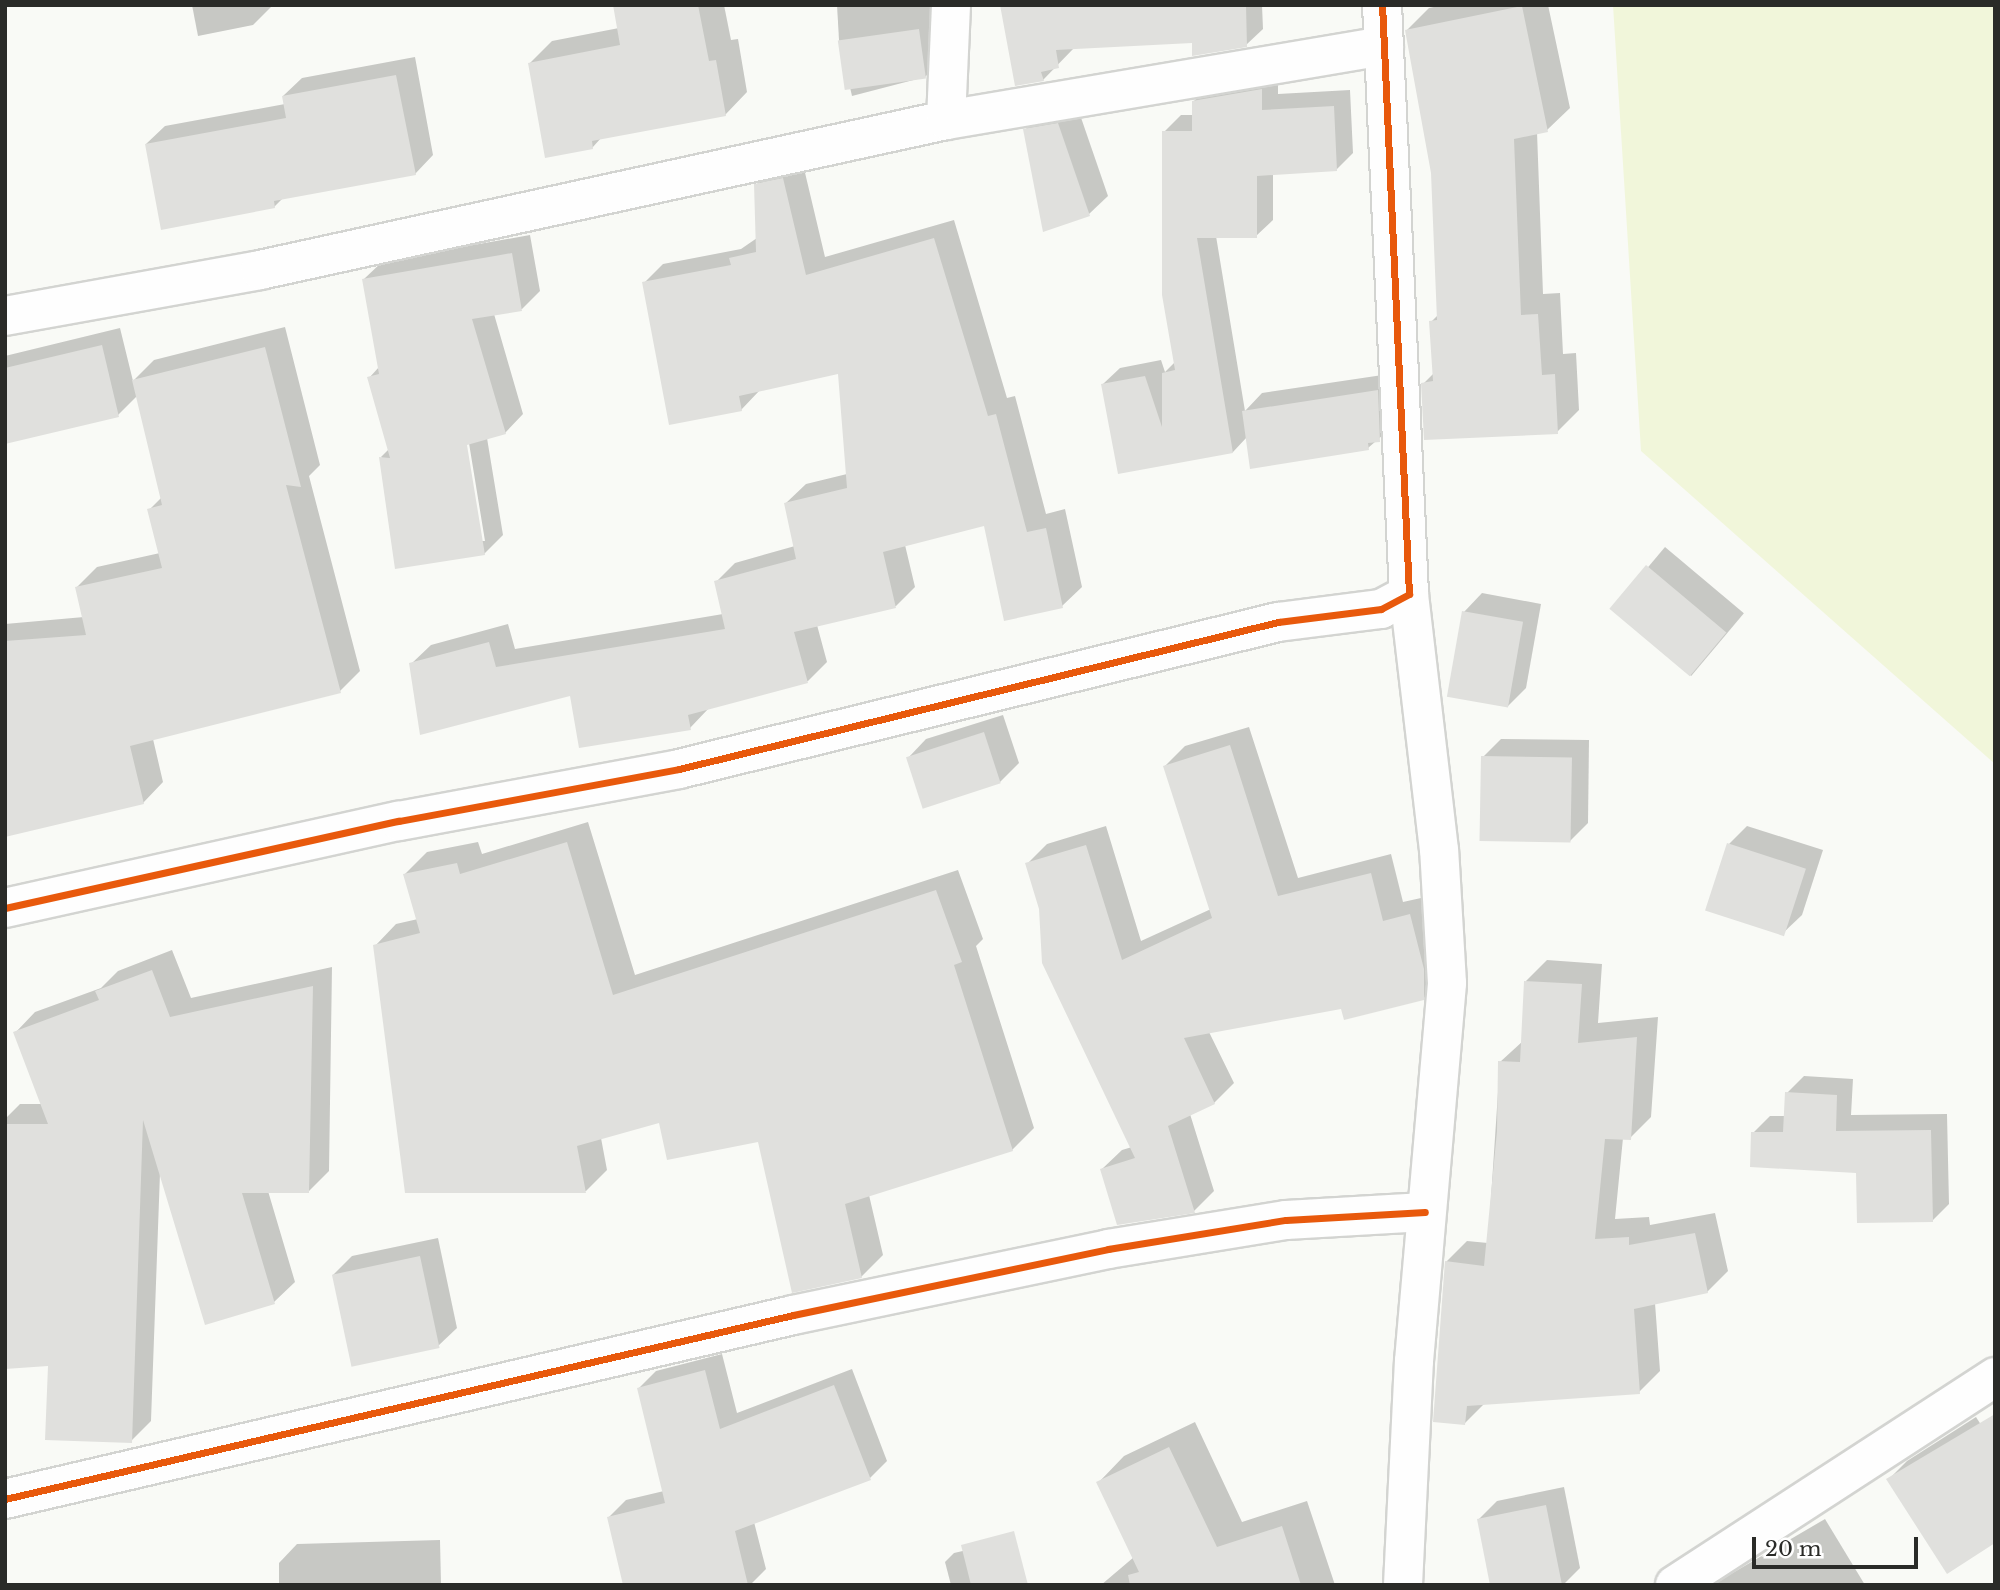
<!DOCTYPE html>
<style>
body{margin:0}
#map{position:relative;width:2000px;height:1590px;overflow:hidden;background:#f9faf6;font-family:"Libre Baskerville",serif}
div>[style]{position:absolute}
.green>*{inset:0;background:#f1f6da}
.shadow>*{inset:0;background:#0003;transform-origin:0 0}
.building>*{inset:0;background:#e0e0dd;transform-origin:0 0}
.roads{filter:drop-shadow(2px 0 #d3d4d1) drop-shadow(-2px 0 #d3d4d1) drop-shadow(0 2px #d3d4d1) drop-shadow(0 -2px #d3d4d1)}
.street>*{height:38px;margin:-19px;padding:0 19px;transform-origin:19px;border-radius:19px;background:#fefefe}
.cycleway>*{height:7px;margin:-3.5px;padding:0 3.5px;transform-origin:3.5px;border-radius:3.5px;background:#e8590c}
span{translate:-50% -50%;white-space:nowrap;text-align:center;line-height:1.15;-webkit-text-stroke:6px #fff;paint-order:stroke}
.frame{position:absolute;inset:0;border:7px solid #2a2b28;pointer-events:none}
.scale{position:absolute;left:1752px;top:1537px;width:166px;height:32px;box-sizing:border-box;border:4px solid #2a2b28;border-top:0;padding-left:9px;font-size:21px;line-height:24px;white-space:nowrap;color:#2a2b28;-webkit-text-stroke:5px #fff;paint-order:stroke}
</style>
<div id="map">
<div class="green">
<div style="clip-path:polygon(1613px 5px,1995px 5px,1995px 764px,1641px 451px)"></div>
</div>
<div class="shadow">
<div style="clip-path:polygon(192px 5px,273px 5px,253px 25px,198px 36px)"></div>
<div style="clip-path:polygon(615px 5px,724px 5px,731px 40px,738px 39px,747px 92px,725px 115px,602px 137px,592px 148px,530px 63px,552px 41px,619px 28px)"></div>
<div style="clip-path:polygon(837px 5px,933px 5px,942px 60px,925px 77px,852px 96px,839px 40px)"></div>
<div style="clip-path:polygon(1001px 5px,1262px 5px,1263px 29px,1246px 45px,1194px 41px,1074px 48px,1043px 80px)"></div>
<div style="clip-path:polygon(1443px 5px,1548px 5px,1570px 108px,1547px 130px,1537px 132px,1543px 294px,1560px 293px,1563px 354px,1576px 353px,1579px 410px,1557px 432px,1423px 384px,1434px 373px,1431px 322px,1439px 314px,1433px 173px,1407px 30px,1429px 8px)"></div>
<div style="clip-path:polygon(415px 57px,433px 155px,415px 174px,283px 198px,274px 207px,146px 144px,165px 126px,285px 104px,283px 96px,302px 78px)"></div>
<div style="clip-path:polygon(1278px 73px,1278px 94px,1350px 90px,1353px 153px,1336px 170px,1273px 173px,1273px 220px,1256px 236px,1216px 236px,1245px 411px,1262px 393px,1396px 373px,1398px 422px,1368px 448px,1247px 437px,1233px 452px,1119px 472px,1103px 384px,1120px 368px,1161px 360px,1165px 372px,1175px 362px,1164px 132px,1181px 115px,1194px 115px,1194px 101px,1210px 85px)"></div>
<div style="clip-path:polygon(1077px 106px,1108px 196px,1089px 214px,1025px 130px,1044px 111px)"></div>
<div style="clip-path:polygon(802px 160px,825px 257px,954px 220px,1007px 398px,1015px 396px,1046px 514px,1065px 509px,1082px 587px,1062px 606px,986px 524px,905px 545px,915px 587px,896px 606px,817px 625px,827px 662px,808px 681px,709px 708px,690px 728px,571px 694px,411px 664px,431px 645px,508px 624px,515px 649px,723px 614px,716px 582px,735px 563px,795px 546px,786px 503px,806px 484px,847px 474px,839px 372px,760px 390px,741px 410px,644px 283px,663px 264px,741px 249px,757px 238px,756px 185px,776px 166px)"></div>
<div style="clip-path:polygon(evenodd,530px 235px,540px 291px,522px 309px,494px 314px,523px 414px,505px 433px,487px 438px,503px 535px,484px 554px,381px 457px,389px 449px,369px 378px,379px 367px,364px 279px,383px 261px,530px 235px,464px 437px,468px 437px,485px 541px,481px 541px,464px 437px)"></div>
<div style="clip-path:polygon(285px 327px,320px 465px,309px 476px,360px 671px,340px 691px,153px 739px,163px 782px,143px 803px,5px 815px,5px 624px,84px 617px,77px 587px,97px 567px,160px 553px,149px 510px,162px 497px,137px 396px,118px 415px,5px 442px,5px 356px,120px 328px,133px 381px,154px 360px)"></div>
<div style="left:1665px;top:547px;width:103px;height:82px;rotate:40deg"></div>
<div style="clip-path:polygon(1482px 593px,1541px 604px,1526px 688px,1507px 707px,1464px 612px)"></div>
<div style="clip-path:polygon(1003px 715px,1019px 763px,1000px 782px,908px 758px,926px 739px)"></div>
<div style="clip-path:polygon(1249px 727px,1298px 878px,1391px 854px,1403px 902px,1430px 896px,1443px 979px,1423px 999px,1342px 1007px,1209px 1032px,1234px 1083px,1214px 1103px,1190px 1114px,1214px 1191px,1194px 1211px,1102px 1169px,1122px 1150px,1132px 1147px,1027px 864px,1047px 844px,1106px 826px,1141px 941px,1211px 909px,1165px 766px,1185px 746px)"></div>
<div style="clip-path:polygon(1501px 739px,1589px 740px,1588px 823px,1570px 841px,1483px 757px)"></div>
<div style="clip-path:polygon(588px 822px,635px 975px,958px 870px,983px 939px,976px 946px,1034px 1128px,1012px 1150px,869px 1195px,883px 1255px,861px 1277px,759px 1140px,661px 1121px,601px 1138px,607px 1170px,586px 1191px,407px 1191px,375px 946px,396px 924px,418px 919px,405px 874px,427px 852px,478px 842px,482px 854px)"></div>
<div style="clip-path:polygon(1747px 826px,1823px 850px,1802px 915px,1783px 933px,1729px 844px)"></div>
<div style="clip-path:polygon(172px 950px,191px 998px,332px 967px,329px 1171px,309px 1191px,268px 1191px,295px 1282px,274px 1302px,160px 1173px,151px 1421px,131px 1441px,50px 1364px,5px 1367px,5px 1119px,20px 1104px,42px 1104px,15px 1033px,35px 1012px,101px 988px,118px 971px)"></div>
<div style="clip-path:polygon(1547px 960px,1602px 964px,1598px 1023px,1658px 1017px,1651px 1117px,1630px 1138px,1623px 1138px,1615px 1219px,1649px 1217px,1650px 1225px,1715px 1213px,1728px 1271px,1707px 1292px,1655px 1303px,1660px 1371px,1639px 1392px,1485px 1403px,1464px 1424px,1446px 1262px,1467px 1241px,1488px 1243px,1500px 1062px,1523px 1041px,1526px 981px)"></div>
<div style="clip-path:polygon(1804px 1076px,1853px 1079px,1851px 1115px,1947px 1114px,1949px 1204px,1932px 1221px,1857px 1171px,1753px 1133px,1770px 1116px,1786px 1116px,1787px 1093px)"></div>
<div style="clip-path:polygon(438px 1238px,457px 1328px,438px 1346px,333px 1275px,352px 1256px)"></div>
<div style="clip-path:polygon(722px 1354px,737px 1413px,852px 1369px,887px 1461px,870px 1478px,754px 1522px,766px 1569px,750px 1585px,625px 1585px,609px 1517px,626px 1500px,664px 1491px,639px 1388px,656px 1371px)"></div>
<div style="clip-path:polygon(1976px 1417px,1995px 1447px,1889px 1479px,1907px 1461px)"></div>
<div style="clip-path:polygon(1195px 1422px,1242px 1522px,1307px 1501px,1335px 1585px,1101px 1585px,1134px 1557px,1099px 1482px,1124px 1456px)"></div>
<div style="clip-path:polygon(1564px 1487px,1580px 1568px,1563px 1585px,1492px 1585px,1479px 1519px,1497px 1501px)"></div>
<div style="clip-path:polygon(1825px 1519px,1865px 1585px,1712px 1585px)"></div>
<div style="clip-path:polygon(440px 1540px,441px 1585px,279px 1585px,279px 1563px,297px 1544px)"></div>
<div style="clip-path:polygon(997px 1543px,1003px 1585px,951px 1585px,945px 1562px,954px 1553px)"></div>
</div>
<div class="building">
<div style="clip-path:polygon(613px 5px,698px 5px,709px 61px,716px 60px,726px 116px,592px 141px,593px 149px,545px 158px,528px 63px,620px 45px)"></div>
<div style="clip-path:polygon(1000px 5px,1246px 5px,1247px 47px,1192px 56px,1192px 43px,1056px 50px,1059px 68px,1041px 72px,1044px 81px,1015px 86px)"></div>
<div style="clip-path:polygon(1522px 6px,1548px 132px,1514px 139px,1521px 315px,1538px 314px,1542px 375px,1555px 374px,1558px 434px,1424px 440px,1421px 383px,1433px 381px,1429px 321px,1437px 320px,1431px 173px,1405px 30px)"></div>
<div style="left:919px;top:29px;width:50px;height:82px;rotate:82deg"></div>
<div style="clip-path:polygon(396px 75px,416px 175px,274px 201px,275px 208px,161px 230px,145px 144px,286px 118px,282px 96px)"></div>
<div style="clip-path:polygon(1262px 89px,1262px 110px,1334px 106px,1337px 171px,1257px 176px,1257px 238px,1197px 238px,1233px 453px,1118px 474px,1101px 384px,1145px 376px,1162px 427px,1162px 373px,1175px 370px,1162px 295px,1162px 131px,1192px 131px,1192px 101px)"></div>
<div style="clip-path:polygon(1058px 123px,1090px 216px,1043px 232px,1023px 129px)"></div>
<div style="clip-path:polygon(783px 178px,806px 275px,934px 238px,988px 416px,996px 414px,1027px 532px,1046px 528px,1063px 608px,1004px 621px,984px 526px,883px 552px,896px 608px,794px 632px,808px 683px,688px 715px,691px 730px,579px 748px,570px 696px,420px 735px,409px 663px,489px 642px,496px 667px,725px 629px,714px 581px,796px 559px,784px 503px,847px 488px,838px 374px,739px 396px,742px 411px,669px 425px,642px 282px,731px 265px,729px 258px,756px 252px,754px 184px)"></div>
<div style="clip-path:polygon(512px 253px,522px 311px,472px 319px,506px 434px,467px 445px,485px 555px,395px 569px,379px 457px,390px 458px,367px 377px,379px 374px,362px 279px)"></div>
<div style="clip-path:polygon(102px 345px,119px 417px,5px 444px,5px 368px)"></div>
<div style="clip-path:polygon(265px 347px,301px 487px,286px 485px,341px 693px,130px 746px,144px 804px,5px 837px,5px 641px,86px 635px,75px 587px,162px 568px,147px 509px,162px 505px,132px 380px)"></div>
<div style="clip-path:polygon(1378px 390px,1380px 442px,1368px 443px,1369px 450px,1250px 469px,1242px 411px)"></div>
<div style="left:1646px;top:565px;width:105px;height:57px;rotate:40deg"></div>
<div style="left:1462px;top:611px;width:62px;height:87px;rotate:10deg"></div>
<div style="left:984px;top:732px;width:54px;height:82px;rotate:72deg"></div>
<div style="clip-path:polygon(1230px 745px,1278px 896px,1371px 873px,1383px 921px,1410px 914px,1424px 969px,1424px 1000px,1344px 1020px,1341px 1009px,1184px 1038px,1215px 1104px,1168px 1126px,1195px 1213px,1117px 1225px,1100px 1169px,1135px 1158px,1042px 963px,1039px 909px,1025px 863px,1086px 845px,1122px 960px,1212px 918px,1163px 766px)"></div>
<div style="left:1481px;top:756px;width:91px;height:85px;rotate:1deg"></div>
<div style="clip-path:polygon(567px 842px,613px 995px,936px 890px,962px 962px,954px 965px,1013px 1151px,845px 1204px,862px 1278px,792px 1293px,758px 1142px,667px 1160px,659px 1123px,577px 1146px,586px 1193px,405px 1193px,373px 945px,420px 933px,403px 874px,457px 863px,460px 874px)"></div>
<div style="left:1727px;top:843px;width:83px;height:71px;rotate:18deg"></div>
<div style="clip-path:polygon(152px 970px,170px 1017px,313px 986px,309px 1193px,242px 1193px,275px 1304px,205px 1325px,143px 1120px,132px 1443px,45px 1440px,48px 1366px,5px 1369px,5px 1124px,48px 1124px,13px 1032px,99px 1000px,95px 991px)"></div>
<div style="clip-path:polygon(1524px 981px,1582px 984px,1578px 1043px,1637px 1037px,1631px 1140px,1605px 1139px,1595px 1239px,1629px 1237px,1629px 1245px,1695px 1233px,1708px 1293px,1634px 1309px,1640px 1394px,1467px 1406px,1465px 1425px,1433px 1422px,1445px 1261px,1484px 1266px,1497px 1131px,1498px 1061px,1520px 1062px)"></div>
<div style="clip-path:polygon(1785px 1092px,1837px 1095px,1836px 1131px,1931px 1130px,1933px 1222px,1857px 1223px,1856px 1173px,1750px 1167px,1751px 1132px,1783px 1132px)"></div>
<div style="left:420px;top:1256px;width:94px;height:90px;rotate:78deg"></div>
<div style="clip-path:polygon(705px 1370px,720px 1429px,834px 1385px,871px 1480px,735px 1531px,748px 1585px,623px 1585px,607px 1517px,665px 1503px,637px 1388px)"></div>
<div style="clip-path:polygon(1995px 1414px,1995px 1543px,1947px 1574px,1886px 1479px)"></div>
<div style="clip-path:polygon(1169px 1447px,1217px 1547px,1282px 1526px,1301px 1585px,1130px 1585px,1128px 1575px,1139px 1572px,1096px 1482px)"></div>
<div style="clip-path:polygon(1546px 1505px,1562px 1585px,1490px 1585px,1477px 1519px)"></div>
<div style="clip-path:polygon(1014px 1531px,1028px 1585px,971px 1585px,961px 1545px)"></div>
</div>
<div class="roads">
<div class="street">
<div style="left:946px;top:120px;width:115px;rotate:-87.5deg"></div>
<div style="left:5px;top:316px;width:259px;rotate:-10.2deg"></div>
<div style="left:260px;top:270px;width:702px;rotate:-12.33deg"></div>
<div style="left:946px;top:120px;width:444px;rotate:-9.6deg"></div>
<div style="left:5px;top:908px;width:403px;rotate:-12.5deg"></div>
<div style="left:399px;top:821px;width:285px;rotate:-10.5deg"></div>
<div style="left:679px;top:769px;width:617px;rotate:-13.79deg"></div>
<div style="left:1278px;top:622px;width:104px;rotate:-7.2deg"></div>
<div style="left:1381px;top:609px;width:32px;rotate:-28deg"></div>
<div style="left:1409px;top:594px;width:590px;rotate:-92.62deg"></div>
<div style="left:5px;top:1499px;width:809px;rotate:-13.14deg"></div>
<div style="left:793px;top:1315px;width:322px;rotate:-11.8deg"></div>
<div style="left:1108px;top:1249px;width:180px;rotate:-9.3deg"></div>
<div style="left:1286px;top:1220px;width:139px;rotate:-3.3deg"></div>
<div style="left:1403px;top:1585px;width:224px;rotate:-87.2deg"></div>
<div style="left:1414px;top:1361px;width:379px;rotate:-85deg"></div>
<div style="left:1447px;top:983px;width:133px;rotate:-93.4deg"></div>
<div style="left:1439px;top:850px;width:258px;rotate:-96.7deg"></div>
<div style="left:1675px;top:1585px;width:382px;rotate:-33deg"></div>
</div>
</div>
<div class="cycleway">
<div style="left:5px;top:908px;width:403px;rotate:-12.5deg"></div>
<div style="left:399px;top:821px;width:285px;rotate:-10.5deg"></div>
<div style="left:679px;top:769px;width:617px;rotate:-13.79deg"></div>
<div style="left:1278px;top:622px;width:104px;rotate:-7.2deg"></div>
<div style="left:1381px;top:609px;width:32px;rotate:-28deg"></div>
<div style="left:1409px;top:594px;width:590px;rotate:-92.62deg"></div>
<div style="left:5px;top:1499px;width:809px;rotate:-13.14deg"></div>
<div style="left:793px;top:1315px;width:322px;rotate:-11.8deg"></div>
<div style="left:1108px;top:1249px;width:180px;rotate:-9.3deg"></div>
<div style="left:1286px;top:1220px;width:139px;rotate:-3.3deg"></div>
</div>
<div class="frame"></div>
<div class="scale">20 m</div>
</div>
